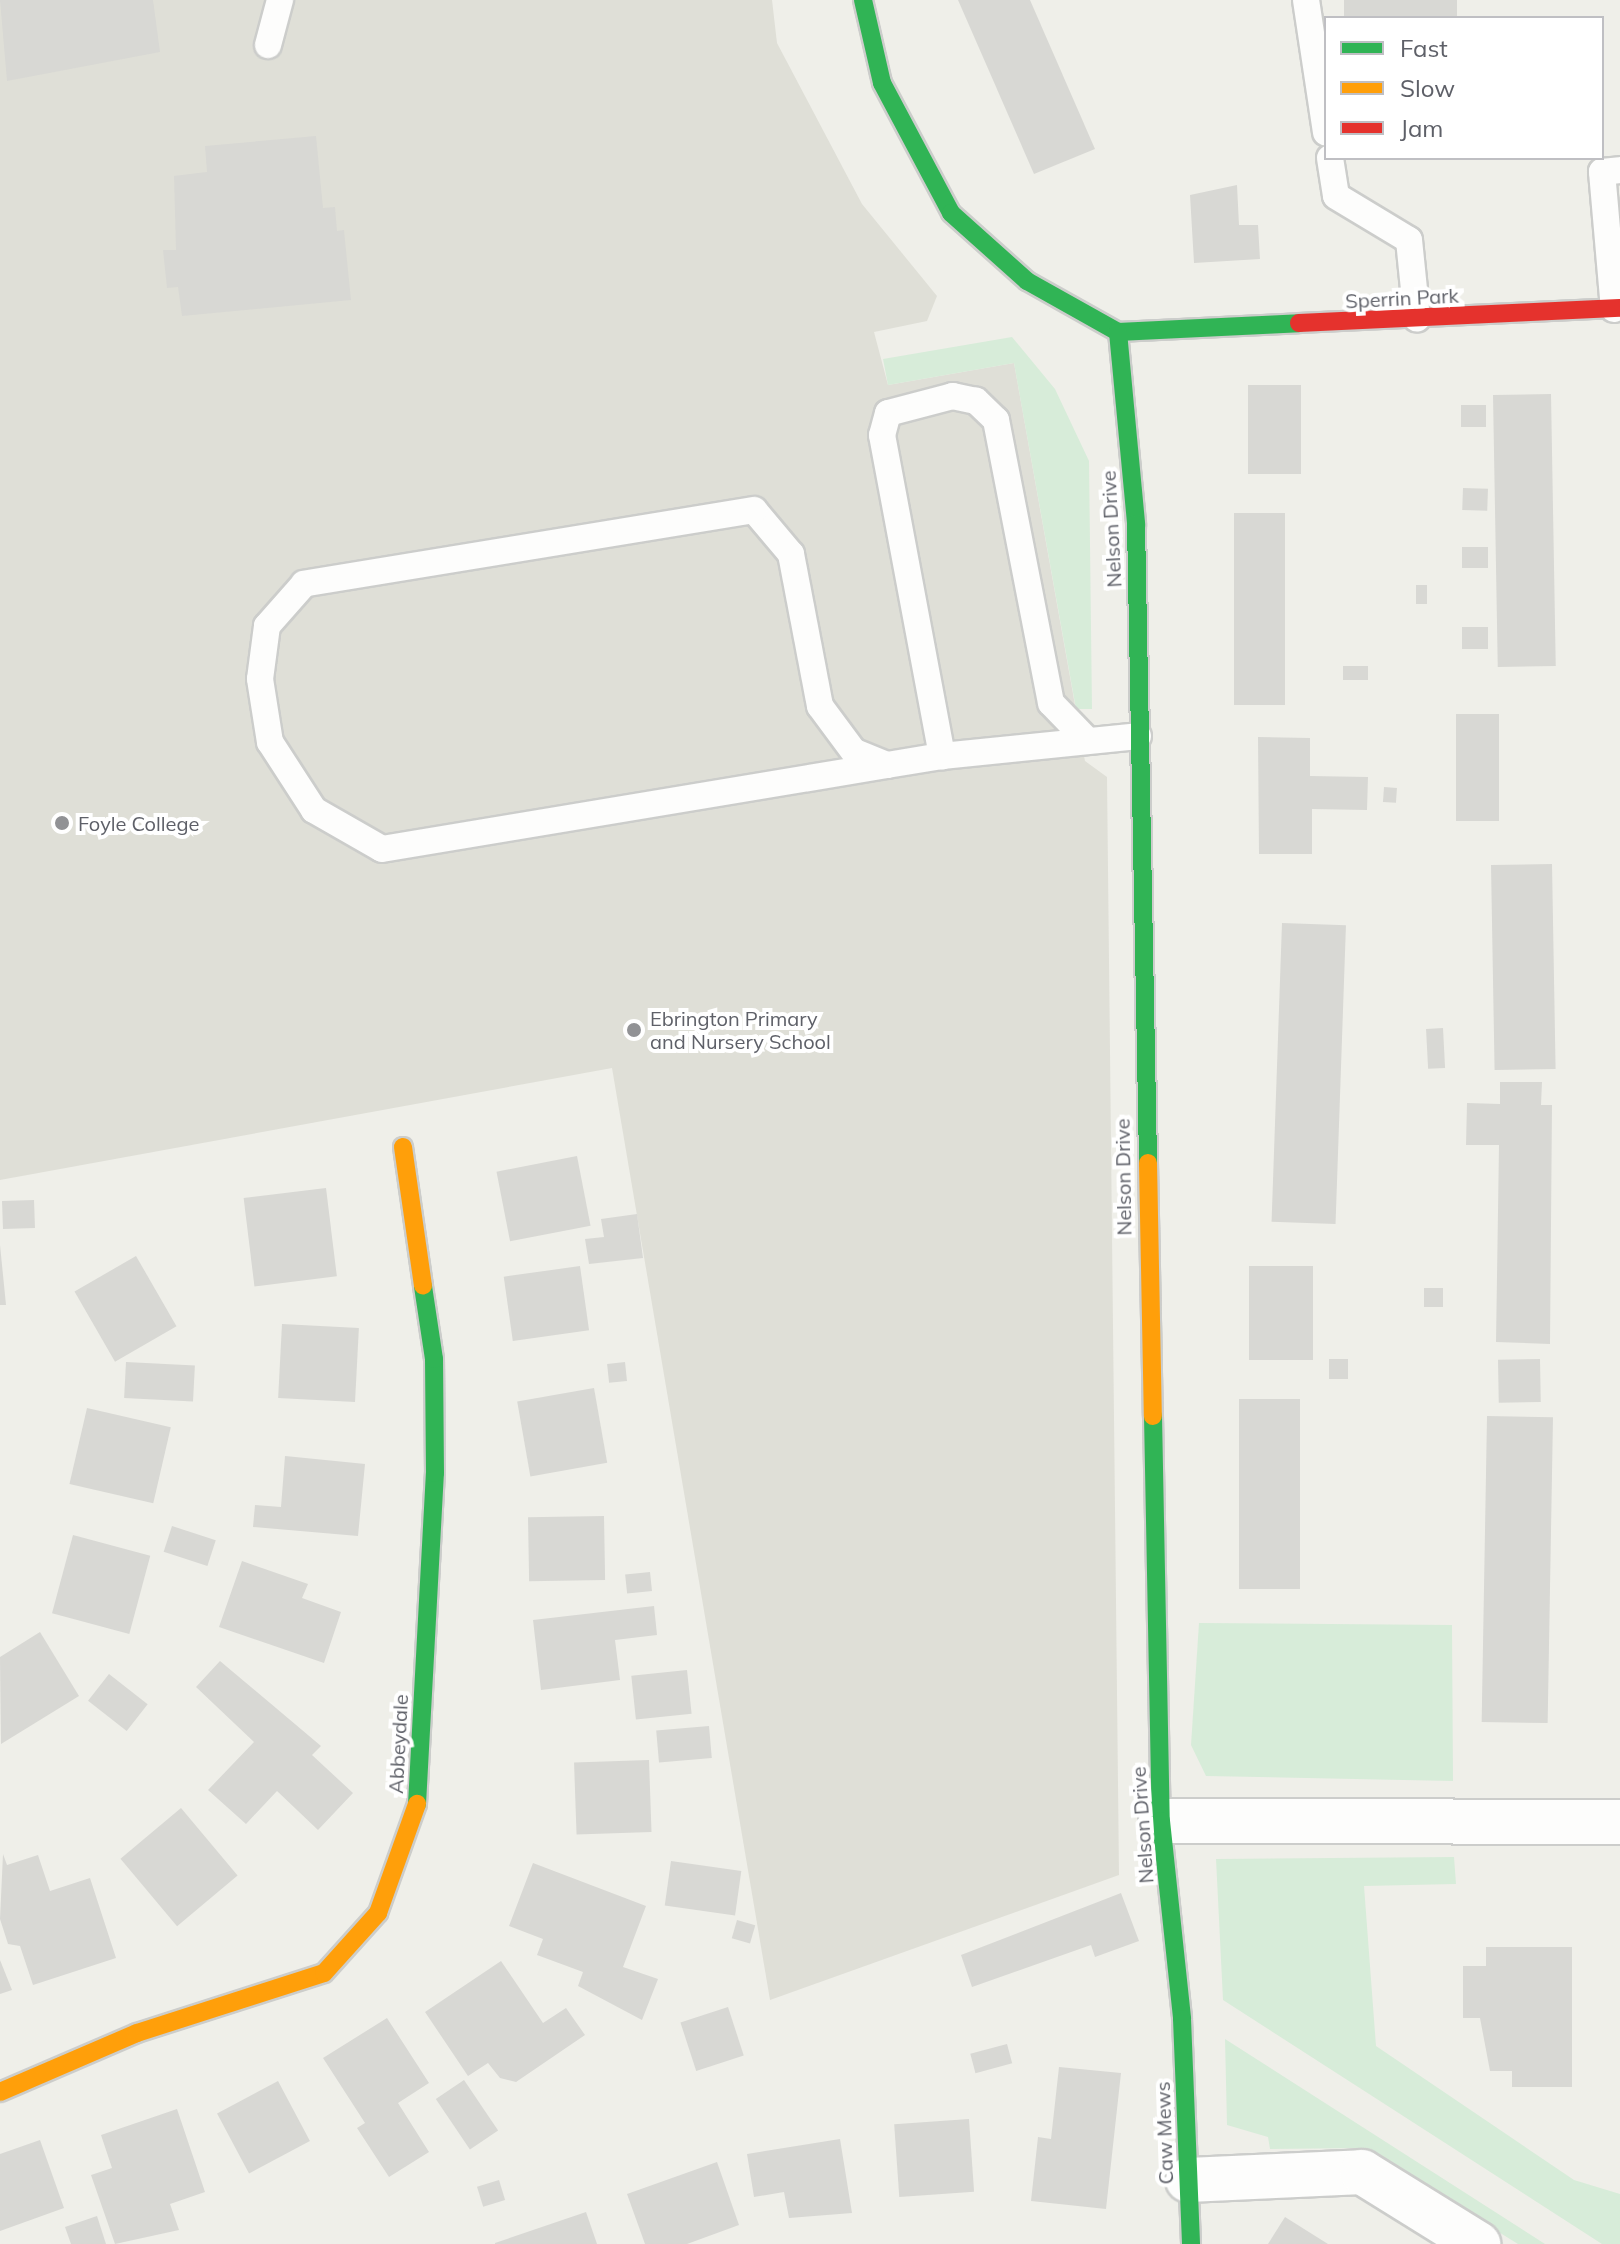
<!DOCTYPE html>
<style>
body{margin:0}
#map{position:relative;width:1620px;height:2244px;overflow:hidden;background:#efefe9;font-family:Mulish,sans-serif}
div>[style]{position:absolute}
.education>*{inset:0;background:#dfdfd7}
.green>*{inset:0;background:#d7ecd9}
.building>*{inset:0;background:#d8d8d4;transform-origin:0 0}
.roads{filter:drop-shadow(2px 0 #cccdcb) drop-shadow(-2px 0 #cccdcb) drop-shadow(0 2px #cccdcb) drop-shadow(0 -2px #cccdcb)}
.lane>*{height:26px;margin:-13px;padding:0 13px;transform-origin:13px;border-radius:13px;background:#fdfdfc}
.street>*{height:44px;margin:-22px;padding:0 22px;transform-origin:22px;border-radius:22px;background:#fdfdfc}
.fast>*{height:18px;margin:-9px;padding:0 9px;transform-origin:9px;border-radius:9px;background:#30b455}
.slow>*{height:18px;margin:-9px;padding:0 9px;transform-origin:9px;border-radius:9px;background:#ff9f0a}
.jam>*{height:18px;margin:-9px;padding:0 9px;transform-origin:9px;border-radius:9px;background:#e5322d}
.dots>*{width:22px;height:22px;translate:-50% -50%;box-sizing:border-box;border:4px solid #fff;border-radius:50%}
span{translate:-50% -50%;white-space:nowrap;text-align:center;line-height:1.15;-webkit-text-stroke:8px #fff;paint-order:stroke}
.street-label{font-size:20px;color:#5e6068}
.poi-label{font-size:20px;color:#5e6068}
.left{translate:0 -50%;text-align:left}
.legend{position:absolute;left:1324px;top:16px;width:280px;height:144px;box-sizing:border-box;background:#fff;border:2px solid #bfbfc3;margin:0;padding:10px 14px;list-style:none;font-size:24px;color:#5e6068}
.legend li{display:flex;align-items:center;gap:16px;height:40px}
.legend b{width:40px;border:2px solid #bfbfc3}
</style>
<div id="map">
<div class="education">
<div style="clip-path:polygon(0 0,772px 0,777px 43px,862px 204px,937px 296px,927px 321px,874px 332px,888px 385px,1014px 363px,1085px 761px,1107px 777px,1119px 1875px,770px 2000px,612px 1068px,0 1180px)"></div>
</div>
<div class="green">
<div style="clip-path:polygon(1012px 337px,1055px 389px,1089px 461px,1092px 709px,1076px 709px,1014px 363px,888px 385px,883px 359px)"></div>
<div style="clip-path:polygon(1199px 1623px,1452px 1625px,1453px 1781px,1206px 1776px,1191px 1745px)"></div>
<div style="clip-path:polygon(1454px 1857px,1456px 1884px,1364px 1886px,1376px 2046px,1574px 2180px,1620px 2194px,1620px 2244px,1602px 2244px,1223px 2000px,1216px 1859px)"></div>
<div style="clip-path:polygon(1225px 2039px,1545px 2244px,1518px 2244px,1363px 2148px,1270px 2149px,1268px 2137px,1227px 2125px)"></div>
</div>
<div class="building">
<div style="clip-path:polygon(0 0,153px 0,160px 52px,7px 81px)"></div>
<div style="clip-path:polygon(958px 0,1030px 0,1095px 149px,1034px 174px)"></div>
<div style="left:1344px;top:0;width:113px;height:18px"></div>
<div style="clip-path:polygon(316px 136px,323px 208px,335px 207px,337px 231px,344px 230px,351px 300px,182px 316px,178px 287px,167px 288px,163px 250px,176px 250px,174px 176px,207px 172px,205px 146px)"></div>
<div style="clip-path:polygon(1237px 185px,1239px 225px,1258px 225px,1260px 259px,1194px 263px,1190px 195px)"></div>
<div style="left:1248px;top:385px;width:53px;height:89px"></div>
<div style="left:1551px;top:394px;width:272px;height:58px;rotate:89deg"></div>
<div style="left:1461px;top:405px;width:25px;height:22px"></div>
<div style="left:1463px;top:488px;width:25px;height:22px;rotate:2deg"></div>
<div style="left:1234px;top:513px;width:51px;height:192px"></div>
<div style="left:1462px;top:547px;width:26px;height:21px"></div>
<div style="left:1427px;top:585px;width:19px;height:11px;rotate:90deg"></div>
<div style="left:1462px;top:627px;width:26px;height:22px"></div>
<div style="left:1368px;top:666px;width:14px;height:25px;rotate:90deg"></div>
<div style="left:1456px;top:714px;width:43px;height:107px"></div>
<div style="clip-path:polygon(1258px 737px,1310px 738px,1310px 776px,1368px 777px,1367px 810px,1312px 809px,1312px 854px,1259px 854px)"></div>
<div style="left:1384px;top:787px;width:13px;height:15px;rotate:4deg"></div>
<div style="left:1552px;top:864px;width:205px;height:61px;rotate:89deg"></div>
<div style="left:1282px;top:923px;width:64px;height:299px;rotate:2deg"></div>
<div style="left:1443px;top:1028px;width:40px;height:17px;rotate:87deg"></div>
<div style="clip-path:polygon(1500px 1082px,1542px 1082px,1541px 1105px,1552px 1105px,1550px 1344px,1496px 1342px,1499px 1145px,1466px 1145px,1467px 1103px,1500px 1104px)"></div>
<div style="left:577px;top:1156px;width:71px;height:82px;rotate:79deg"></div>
<div style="left:326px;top:1188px;width:89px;height:83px;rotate:83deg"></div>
<div style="left:34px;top:1200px;width:28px;height:32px;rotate:88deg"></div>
<div style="clip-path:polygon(637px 1214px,643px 1258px,589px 1264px,585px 1239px,604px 1237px,601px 1219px)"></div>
<div style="clip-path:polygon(0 1245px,6px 1305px,0 1305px)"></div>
<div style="left:136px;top:1256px;width:81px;height:71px;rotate:60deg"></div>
<div style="left:580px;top:1266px;width:65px;height:77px;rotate:82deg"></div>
<div style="left:1249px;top:1266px;width:64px;height:94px"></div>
<div style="left:1424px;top:1288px;width:19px;height:19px"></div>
<div style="left:282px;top:1324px;width:77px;height:74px;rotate:3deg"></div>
<div style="left:1329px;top:1359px;width:19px;height:20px"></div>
<div style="left:1540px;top:1359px;width:43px;height:42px;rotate:89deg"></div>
<div style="left:126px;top:1362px;width:69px;height:36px;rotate:3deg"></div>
<div style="left:625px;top:1362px;width:19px;height:18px;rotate:84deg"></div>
<div style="left:594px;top:1388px;width:76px;height:78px;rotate:80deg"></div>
<div style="left:1239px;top:1399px;width:61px;height:190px"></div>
<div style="left:87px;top:1408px;width:86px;height:78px;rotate:13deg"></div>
<div style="left:1487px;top:1416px;width:66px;height:306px;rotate:1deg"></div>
<div style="clip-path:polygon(285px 1456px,365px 1464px,358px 1536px,253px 1527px,255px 1505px,281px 1507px)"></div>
<div style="left:604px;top:1516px;width:64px;height:76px;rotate:89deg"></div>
<div style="left:172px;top:1526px;width:46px;height:27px;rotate:18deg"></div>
<div style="left:73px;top:1535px;width:80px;height:81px;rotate:15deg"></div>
<div style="clip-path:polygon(242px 1561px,308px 1584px,302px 1598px,341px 1612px,324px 1663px,219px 1627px)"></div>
<div style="left:650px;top:1572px;width:19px;height:25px;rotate:84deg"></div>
<div style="clip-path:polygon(654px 1606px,657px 1635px,615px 1640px,620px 1680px,541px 1690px,533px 1620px)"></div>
<div style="clip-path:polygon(40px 1632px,79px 1696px,1px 1744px,0 1657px)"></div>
<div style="clip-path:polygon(220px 1661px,321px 1746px,312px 1755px,353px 1793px,318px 1830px,277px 1791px,246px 1824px,208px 1790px,254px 1742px,196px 1687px)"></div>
<div style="left:687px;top:1670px;width:44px;height:56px;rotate:84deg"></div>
<div style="left:109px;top:1674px;width:49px;height:34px;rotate:38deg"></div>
<div style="left:709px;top:1726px;width:32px;height:53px;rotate:85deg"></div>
<div style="left:649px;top:1760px;width:72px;height:75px;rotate:88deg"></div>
<div style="left:181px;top:1808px;width:88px;height:79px;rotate:50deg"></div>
<div style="clip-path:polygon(3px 1854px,7px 1865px,38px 1855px,50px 1891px,90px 1878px,116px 1958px,33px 1985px,20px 1946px,8px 1944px,0 1919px)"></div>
<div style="left:671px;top:1861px;width:71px;height:45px;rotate:8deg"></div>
<div style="clip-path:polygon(533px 1863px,646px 1906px,623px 1967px,658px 1979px,642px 2020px,578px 1986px,583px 1972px,537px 1955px,543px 1939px,509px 1926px)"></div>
<div style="clip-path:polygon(1121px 1893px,1139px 1941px,1095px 1957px,1091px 1945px,972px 1987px,961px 1955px)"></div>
<div style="left:737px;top:1920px;width:19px;height:19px;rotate:16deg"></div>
<div style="clip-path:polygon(1486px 1947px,1572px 1947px,1572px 2087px,1512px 2087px,1512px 2071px,1490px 2071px,1480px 2018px,1463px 2018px,1463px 1966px,1486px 1966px)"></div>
<div style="clip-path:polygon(0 1960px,12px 1990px,0 1994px)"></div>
<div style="clip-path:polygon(501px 1961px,543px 2023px,566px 2008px,585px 2035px,516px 2082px,500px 2078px,488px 2063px,468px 2076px,425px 2012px)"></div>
<div style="left:728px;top:2007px;width:51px;height:50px;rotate:72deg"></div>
<div style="clip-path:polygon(387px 2018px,429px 2083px,398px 2103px,429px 2152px,389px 2177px,357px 2128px,365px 2123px,323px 2058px)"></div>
<div style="left:1007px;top:2044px;width:20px;height:38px;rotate:75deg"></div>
<div style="clip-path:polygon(1059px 2067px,1121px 2073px,1106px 2209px,1031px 2201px,1038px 2137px,1051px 2139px)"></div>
<div style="left:464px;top:2080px;width:61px;height:34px;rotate:56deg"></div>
<div style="left:278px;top:2081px;width:68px;height:69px;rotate:62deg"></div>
<div style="clip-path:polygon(177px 2109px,205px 2192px,170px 2204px,179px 2230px,115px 2244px,91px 2175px,112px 2168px,101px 2135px)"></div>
<div style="left:969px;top:2119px;width:73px;height:75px;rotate:86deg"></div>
<div style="clip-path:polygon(840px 2139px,852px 2213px,789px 2218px,784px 2192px,754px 2197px,747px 2154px)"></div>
<div style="clip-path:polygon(40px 2140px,64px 2208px,0 2231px,0 2154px)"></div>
<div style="clip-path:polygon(717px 2162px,739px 2225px,687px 2244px,645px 2244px,627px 2194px)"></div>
<div style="left:499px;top:2180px;width:21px;height:23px;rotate:73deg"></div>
<div style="clip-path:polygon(586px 2212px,597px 2244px,495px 2244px,495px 2243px)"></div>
<div style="clip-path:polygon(97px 2216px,106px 2244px,71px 2244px,65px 2227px)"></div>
<div style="clip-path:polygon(1285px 2217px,1328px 2244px,1268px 2244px)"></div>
</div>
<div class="roads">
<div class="lane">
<div style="left:1306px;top:0;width:134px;rotate:81.4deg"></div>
<div style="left:268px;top:45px;width:47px;rotate:-75.1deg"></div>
<div style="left:1330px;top:158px;width:38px;rotate:81deg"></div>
<div style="left:1336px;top:196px;width:85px;rotate:31.1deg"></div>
<div style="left:1409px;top:240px;width:79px;rotate:84.2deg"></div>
<div style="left:1614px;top:309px;width:138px;rotate:-95deg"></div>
<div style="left:1602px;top:172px;width:18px;rotate:-6deg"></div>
<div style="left:1084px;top:737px;width:47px;rotate:-134.1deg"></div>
<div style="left:1051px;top:703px;width:288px;rotate:-101deg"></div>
<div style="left:996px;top:420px;width:28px;rotate:-136deg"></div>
<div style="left:976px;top:401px;width:24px;rotate:-168deg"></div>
<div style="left:953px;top:396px;width:67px;rotate:165.3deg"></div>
<div style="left:888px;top:413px;width:23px;rotate:105deg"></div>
<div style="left:882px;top:435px;width:327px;rotate:79.4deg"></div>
<div style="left:942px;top:756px;width:197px;rotate:-5.8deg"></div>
<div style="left:887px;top:765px;width:35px;rotate:-158deg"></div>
<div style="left:854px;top:752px;width:57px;rotate:-126.5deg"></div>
<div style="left:820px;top:706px;width:155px;rotate:-100.8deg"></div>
<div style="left:791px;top:554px;width:57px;rotate:-130.1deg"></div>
<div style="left:754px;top:510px;width:456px;rotate:170.7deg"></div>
<div style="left:304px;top:584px;width:56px;rotate:131.4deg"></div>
<div style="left:267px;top:626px;width:53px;rotate:97.5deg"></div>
<div style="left:260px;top:679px;width:64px;rotate:81deg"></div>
<div style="left:270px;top:742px;width:81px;rotate:57.1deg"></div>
<div style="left:314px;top:810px;width:78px;rotate:29.8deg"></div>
<div style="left:382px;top:849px;width:512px;rotate:-9.44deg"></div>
<div style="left:887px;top:765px;width:56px;rotate:-9.3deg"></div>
</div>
<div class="street">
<div style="left:1161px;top:1821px;width:459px;rotate:0.1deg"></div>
<div style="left:1188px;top:2180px;width:174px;rotate:-2.6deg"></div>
<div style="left:1362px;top:2172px;width:137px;rotate:31.8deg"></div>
</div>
<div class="fast">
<div style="left:863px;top:0;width:85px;rotate:77.1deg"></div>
<div style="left:882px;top:83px;width:147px;rotate:62deg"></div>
<div style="left:951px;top:213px;width:102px;rotate:41.8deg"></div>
<div style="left:1027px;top:281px;width:104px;rotate:29.3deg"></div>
<div style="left:1118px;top:332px;width:181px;rotate:-2.8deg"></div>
<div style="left:1118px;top:332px;width:193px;rotate:84.6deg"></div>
<div style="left:1136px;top:524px;width:639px;rotate:88.92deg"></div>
<div style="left:1153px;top:1416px;width:405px;rotate:88.9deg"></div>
<div style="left:1161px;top:1821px;width:199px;rotate:83.9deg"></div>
<div style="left:1182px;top:2019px;width:225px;rotate:87.7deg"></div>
<div style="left:417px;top:1804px;width:331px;rotate:-86.9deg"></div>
<div style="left:435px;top:1473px;width:114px;rotate:-90.5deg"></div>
<div style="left:434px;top:1359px;width:74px;rotate:-98.6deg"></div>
</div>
<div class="slow">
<div style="left:403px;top:1147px;width:140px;rotate:81.8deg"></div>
<div style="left:1148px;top:1163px;width:253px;rotate:88.9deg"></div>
<div style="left:0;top:2092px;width:149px;rotate:-23.3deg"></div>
<div style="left:137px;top:2033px;width:196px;rotate:-17.8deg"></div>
<div style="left:324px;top:1973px;width:81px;rotate:-48deg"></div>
<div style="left:378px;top:1913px;width:116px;rotate:-70.3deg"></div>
</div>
<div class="jam">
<div style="left:1299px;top:323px;width:321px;rotate:-2.7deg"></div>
</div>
</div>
<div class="dots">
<div style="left:62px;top:823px;background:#919295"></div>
<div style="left:634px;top:1030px;background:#919295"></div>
</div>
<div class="street-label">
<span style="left:1402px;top:298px;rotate:-3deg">Sperrin Park</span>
<span style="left:1111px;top:529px;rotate:-93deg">Nelson Drive</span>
<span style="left:1123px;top:1177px;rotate:-91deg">Nelson Drive</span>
<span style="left:398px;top:1744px;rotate:-87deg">Abbeydale</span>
<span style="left:1142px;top:1825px;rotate:-94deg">Nelson Drive</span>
<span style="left:1164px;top:2133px;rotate:-92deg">Caw Mews</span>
</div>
<div class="poi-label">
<span class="left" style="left:78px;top:823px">Foyle College</span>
<span class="left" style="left:650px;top:1030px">Ebrington Primary<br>and Nursery School</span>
</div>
<ul class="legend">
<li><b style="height:10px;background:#30b455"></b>Fast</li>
<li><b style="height:10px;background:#ff9f0a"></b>Slow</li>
<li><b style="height:10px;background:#e5322d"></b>Jam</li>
</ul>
</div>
